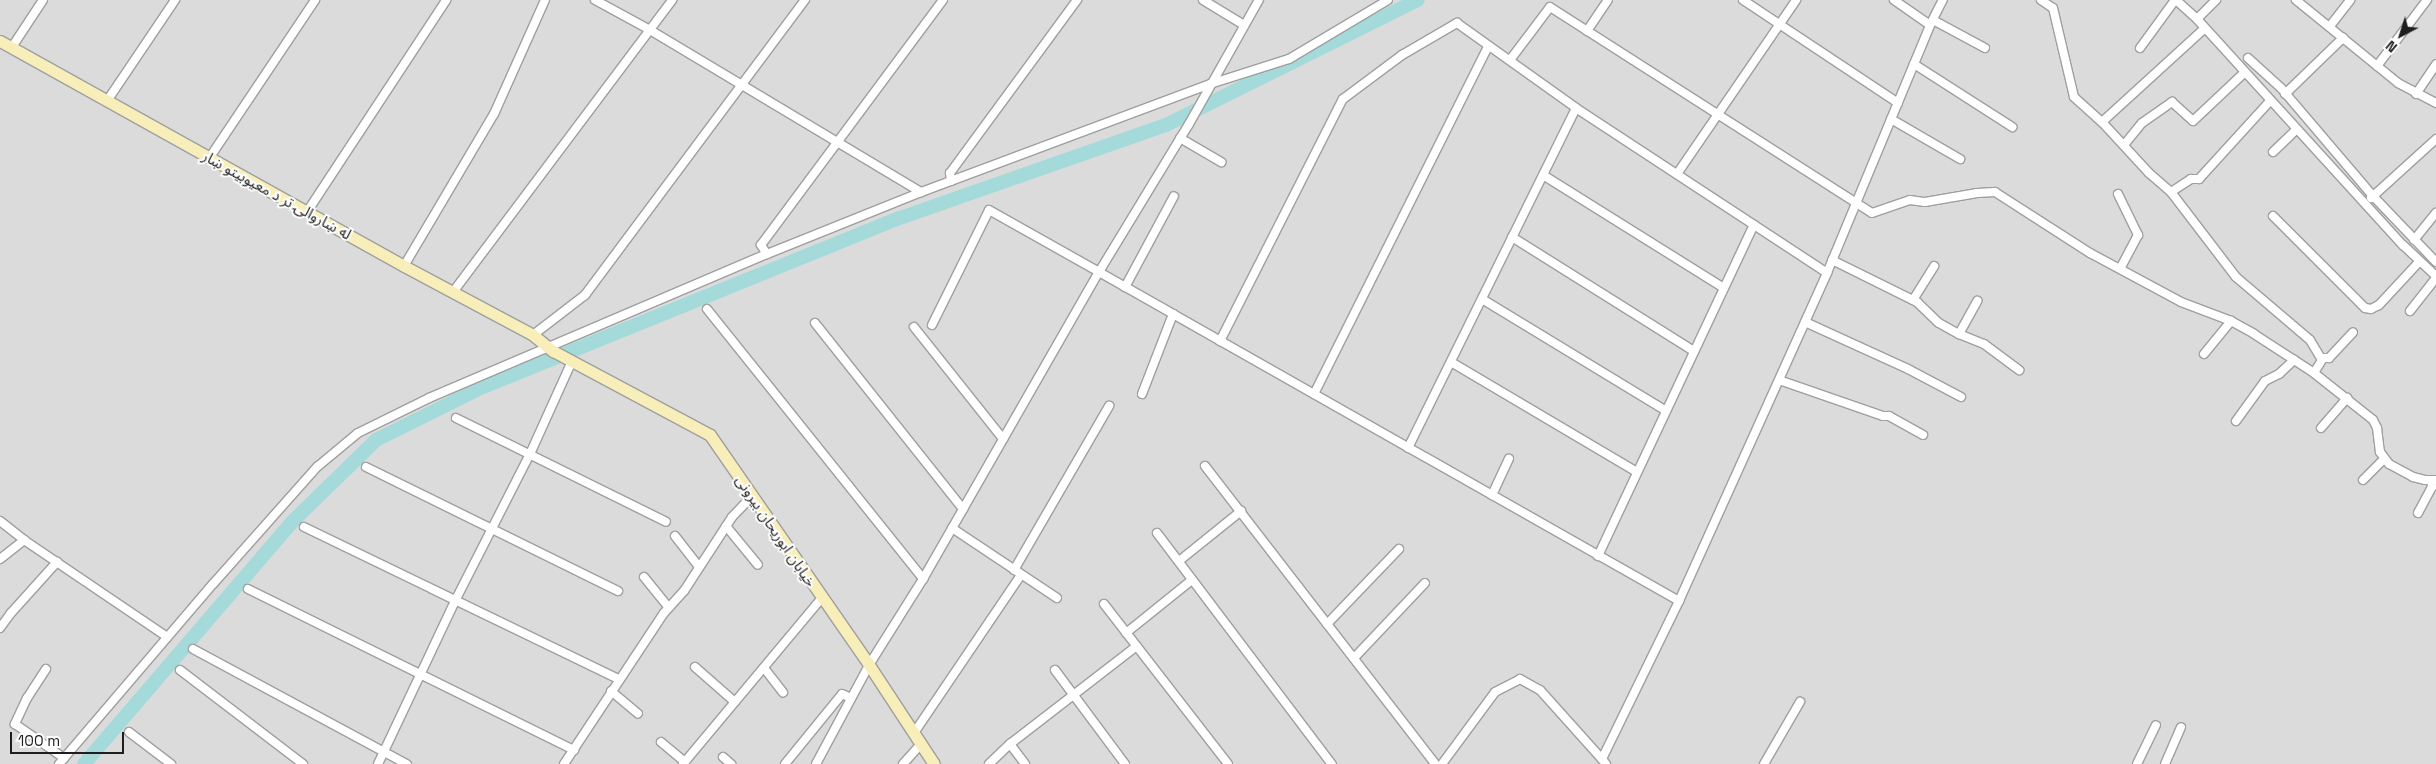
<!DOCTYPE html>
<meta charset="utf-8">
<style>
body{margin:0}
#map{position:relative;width:2436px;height:764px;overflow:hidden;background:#efe9e4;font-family:"Space Grotesk","Noto Sans Arabic",sans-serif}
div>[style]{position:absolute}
.residential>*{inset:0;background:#dcdbdb;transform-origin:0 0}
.river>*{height:14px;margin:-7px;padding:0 7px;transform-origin:7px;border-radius:7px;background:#a5dadb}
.roads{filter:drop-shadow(1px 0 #9f9f9f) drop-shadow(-1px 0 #9f9f9f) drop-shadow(0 1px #9f9f9f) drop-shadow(0 -1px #9f9f9f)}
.street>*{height:8px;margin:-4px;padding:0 4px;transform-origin:4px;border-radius:4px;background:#fff}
.secondary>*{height:11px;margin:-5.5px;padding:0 5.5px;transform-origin:5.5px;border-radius:5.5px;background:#f8eeb9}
span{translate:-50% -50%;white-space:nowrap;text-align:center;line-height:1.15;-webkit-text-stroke:4px #fff;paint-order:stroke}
.street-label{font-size:15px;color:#1e1e1e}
.north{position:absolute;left:2376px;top:10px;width:50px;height:50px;-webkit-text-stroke:4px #fff;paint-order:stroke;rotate:220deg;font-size:14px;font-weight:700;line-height:20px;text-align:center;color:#1e1e1e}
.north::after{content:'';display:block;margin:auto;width:18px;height:22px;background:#1e1e1e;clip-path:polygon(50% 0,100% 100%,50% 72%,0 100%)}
.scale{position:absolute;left:10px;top:732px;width:114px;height:22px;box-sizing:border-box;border:2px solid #1e1e1e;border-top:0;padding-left:6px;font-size:15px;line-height:18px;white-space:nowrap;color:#1e1e1e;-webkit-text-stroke:4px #fff;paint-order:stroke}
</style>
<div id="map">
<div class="residential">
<div style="left:0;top:0;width:2436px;height:764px"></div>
</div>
<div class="river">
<div style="left:84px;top:764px;width:322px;rotate:-49.3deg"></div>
<div style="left:294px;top:520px;width:115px;rotate:-44.3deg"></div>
<div style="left:376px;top:440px;width:119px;rotate:-26.4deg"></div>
<div style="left:483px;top:387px;width:450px;rotate:-22.1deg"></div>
<div style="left:900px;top:218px;width:282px;rotate:-19.3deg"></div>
<div style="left:1166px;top:125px;width:281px;rotate:-26.4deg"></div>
</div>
<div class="roads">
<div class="street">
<div style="left:595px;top:0;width:63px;rotate:28.6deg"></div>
<div style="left:650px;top:30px;width:316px;rotate:30.9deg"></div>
<div style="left:1203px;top:0;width:48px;rotate:31.4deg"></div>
<div style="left:1743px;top:0;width:186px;rotate:33.6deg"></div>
<div style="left:1894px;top:0;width:44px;rotate:34.8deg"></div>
<div style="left:2041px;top:0;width:14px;rotate:34deg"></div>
<div style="left:2053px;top:8px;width:91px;rotate:76.7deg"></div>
<div style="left:2074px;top:97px;width:38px;rotate:42deg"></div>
<div style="left:2102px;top:122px;width:69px;rotate:47.3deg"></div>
<div style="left:2149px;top:173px;width:29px;rotate:41deg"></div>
<div style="left:2171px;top:192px;width:107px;rotate:52.6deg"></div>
<div style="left:2236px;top:277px;width:97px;rotate:40.4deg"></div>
<div style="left:2310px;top:340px;width:23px;rotate:59deg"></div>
<div style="left:2322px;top:360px;width:15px;rotate:122deg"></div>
<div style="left:2176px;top:0;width:28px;rotate:42deg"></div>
<div style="left:2197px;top:19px;width:306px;rotate:47.7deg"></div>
<div style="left:2403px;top:245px;width:45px;rotate:43.2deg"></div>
<div style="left:2296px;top:0;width:132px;rotate:39.1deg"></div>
<div style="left:2398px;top:83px;width:43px;rotate:27.8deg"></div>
<div style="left:2197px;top:19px;width:27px;rotate:-45deg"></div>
<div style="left:1933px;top:20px;width:59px;rotate:28.3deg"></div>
<div style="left:2330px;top:26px;width:33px;rotate:-52deg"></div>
<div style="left:1587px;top:31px;width:37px;rotate:-56deg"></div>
<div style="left:12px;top:47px;width:56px;rotate:-56.6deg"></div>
<div style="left:2140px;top:48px;width:59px;rotate:-53.9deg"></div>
<div style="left:2248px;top:58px;width:45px;rotate:42.3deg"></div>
<div style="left:2281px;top:88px;width:142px;rotate:49.6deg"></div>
<div style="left:2373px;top:196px;width:91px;rotate:46.3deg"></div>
<div style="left:1510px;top:60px;width:66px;rotate:-53deg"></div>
<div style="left:1550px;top:7px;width:382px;rotate:32.6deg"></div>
<div style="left:1872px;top:213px;width:40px;rotate:-18.9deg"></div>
<div style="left:1910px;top:200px;width:15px;rotate:8deg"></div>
<div style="left:1925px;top:202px;width:53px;rotate:-9.8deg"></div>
<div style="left:1977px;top:193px;width:18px;rotate:-3deg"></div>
<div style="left:1995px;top:192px;width:113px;rotate:32.7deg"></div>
<div style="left:2090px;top:253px;width:103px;rotate:28.3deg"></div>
<div style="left:2181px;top:302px;width:53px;rotate:20.8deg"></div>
<div style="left:2231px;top:321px;width:26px;rotate:29deg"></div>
<div style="left:2254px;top:334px;width:72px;rotate:33deg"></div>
<div style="left:2314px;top:373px;width:75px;rotate:38.5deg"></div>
<div style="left:2373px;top:420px;width:9px;rotate:63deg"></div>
<div style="left:2377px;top:428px;width:24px;rotate:83deg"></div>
<div style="left:2380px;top:452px;width:15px;rotate:53deg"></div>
<div style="left:2389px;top:464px;width:27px;rotate:28deg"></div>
<div style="left:2413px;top:477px;width:12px;rotate:14deg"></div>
<div style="left:2425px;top:480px;width:11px"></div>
<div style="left:1914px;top:64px;width:117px;rotate:32.7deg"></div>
<div style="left:2377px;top:66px;width:83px;rotate:-52.9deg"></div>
<div style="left:2285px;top:94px;width:81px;rotate:-44deg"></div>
<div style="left:2416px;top:94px;width:36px;rotate:-56deg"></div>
<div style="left:107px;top:101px;width:122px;rotate:-56deg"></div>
<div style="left:1891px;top:119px;width:80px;rotate:30.1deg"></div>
<div style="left:2102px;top:122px;width:138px;rotate:-42.4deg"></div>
<div style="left:1180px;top:138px;width:48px;rotate:30.3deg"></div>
<div style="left:2124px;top:145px;width:28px;rotate:-51deg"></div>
<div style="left:2142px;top:123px;width:37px;rotate:-35deg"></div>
<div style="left:2172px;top:102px;width:28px;rotate:42deg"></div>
<div style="left:2193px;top:121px;width:70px;rotate:-43.3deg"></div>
<div style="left:2273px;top:152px;width:32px;rotate:-44deg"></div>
<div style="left:210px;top:157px;width:189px;rotate:-56.2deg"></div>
<div style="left:1677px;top:174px;width:211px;rotate:-55.6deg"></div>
<div style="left:1543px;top:175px;width:213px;rotate:32deg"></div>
<div style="left:951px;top:181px;width:8px;rotate:-97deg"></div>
<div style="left:950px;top:173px;width:215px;rotate:-53.7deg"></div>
<div style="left:2171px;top:192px;width:24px;rotate:-33deg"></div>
<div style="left:2191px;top:179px;width:8px"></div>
<div style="left:2199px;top:179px;width:105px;rotate:-47.7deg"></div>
<div style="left:2118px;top:194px;width:46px;rotate:64deg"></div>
<div style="left:2138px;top:235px;width:38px;rotate:118deg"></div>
<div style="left:2371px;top:198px;width:88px;rotate:-42.2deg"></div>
<div style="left:307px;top:212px;width:254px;rotate:-56.7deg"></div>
<div style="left:2273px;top:216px;width:130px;rotate:45deg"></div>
<div style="left:2365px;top:308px;width:6px;rotate:9deg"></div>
<div style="left:2371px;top:309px;width:9px;rotate:-27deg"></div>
<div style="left:2379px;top:305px;width:59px;rotate:-47.1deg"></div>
<div style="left:1512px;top:237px;width:215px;rotate:32.1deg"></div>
<div style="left:2414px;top:240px;width:35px;rotate:-51deg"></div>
<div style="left:767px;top:254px;width:11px;rotate:-124deg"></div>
<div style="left:761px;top:245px;width:305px;rotate:-53.4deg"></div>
<div style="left:1832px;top:260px;width:95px;rotate:26.3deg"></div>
<div style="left:1917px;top:302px;width:30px;rotate:44deg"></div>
<div style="left:1939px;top:323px;width:23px;rotate:29deg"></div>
<div style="left:1959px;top:334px;width:27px;rotate:22deg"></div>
<div style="left:1984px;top:344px;width:44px;rotate:36.6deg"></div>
<div style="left:404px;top:266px;width:177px;rotate:-59.4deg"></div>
<div style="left:494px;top:114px;width:125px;rotate:-65.9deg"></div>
<div style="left:1125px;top:287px;width:103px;rotate:-61.7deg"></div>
<div style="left:453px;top:292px;width:365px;rotate:-53.1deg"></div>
<div style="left:1482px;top:299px;width:215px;rotate:31.3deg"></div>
<div style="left:1913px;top:300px;width:40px;rotate:-58deg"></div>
<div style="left:707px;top:309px;width:346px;rotate:51.3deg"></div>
<div style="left:2410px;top:311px;width:42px;rotate:-51.8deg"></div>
<div style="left:1805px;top:322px;width:113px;rotate:24.5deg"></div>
<div style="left:1908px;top:369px;width:60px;rotate:27.8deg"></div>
<div style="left:815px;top:323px;width:238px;rotate:51.5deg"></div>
<div style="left:932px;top:325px;width:128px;rotate:-63.6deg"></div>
<div style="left:989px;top:210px;width:126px;rotate:29.4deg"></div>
<div style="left:1099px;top:272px;width:173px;rotate:-58.7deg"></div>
<div style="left:1189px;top:124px;width:142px;rotate:-60.6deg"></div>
<div style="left:914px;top:327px;width:143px;rotate:51.5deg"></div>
<div style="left:1959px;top:334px;width:38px;rotate:-61deg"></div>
<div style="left:533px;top:335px;width:66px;rotate:-37.6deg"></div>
<div style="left:585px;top:295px;width:368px;rotate:-53.3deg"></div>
<div style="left:1220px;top:341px;width:271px;rotate:-63.1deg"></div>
<div style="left:1343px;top:99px;width:74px;rotate:-36.7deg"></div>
<div style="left:1402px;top:55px;width:64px;rotate:-30.2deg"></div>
<div style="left:1457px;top:23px;width:146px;rotate:35.5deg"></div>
<div style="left:1576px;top:108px;width:300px;rotate:33.3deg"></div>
<div style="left:2204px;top:354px;width:43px;rotate:-50.7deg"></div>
<div style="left:2321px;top:358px;width:8px"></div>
<div style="left:2329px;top:358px;width:35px;rotate:-47deg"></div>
<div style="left:1451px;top:362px;width:216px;rotate:30.6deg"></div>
<div style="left:1779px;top:380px;width:110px;rotate:19.1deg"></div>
<div style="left:1883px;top:416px;width:6px"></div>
<div style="left:1889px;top:416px;width:39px;rotate:29deg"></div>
<div style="left:1142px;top:394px;width:86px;rotate:-68.8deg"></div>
<div style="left:1314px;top:394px;width:389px;rotate:-63.4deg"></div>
<div style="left:456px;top:418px;width:234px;rotate:26.3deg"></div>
<div style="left:2236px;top:421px;width:49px;rotate:-54.1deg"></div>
<div style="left:2265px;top:381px;width:16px;rotate:-27deg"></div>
<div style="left:2279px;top:374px;width:21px;rotate:-43deg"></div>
<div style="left:2321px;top:428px;width:40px;rotate:-49deg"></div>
<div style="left:1408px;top:448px;width:379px;rotate:-63.7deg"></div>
<div style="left:1205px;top:466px;width:376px;rotate:52.3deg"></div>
<div style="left:366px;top:467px;width:281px;rotate:26.2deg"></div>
<div style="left:2363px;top:480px;width:30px;rotate:-45deg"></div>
<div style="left:1492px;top:495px;width:40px;rotate:-65deg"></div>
<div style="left:2418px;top:513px;width:30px;rotate:-62deg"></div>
<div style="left:2432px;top:487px;width:7px;rotate:-98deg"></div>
<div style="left:0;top:521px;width:31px;rotate:38deg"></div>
<div style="left:726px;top:526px;width:50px;rotate:50.6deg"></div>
<div style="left:304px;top:527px;width:350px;rotate:25.8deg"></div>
<div style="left:952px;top:528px;width:126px;rotate:33.7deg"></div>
<div style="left:1157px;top:533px;width:290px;rotate:52.9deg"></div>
<div style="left:675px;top:536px;width:39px;rotate:52deg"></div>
<div style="left:1598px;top:556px;width:366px;rotate:-64.8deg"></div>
<div style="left:0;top:559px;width:31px;rotate:-38deg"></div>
<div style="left:24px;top:540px;width:173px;rotate:34.1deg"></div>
<div style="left:1179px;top:561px;width:80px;rotate:-38.9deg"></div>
<div style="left:1014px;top:570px;width:190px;rotate:-59.9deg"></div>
<div style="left:644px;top:577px;width:38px;rotate:51deg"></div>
<div style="left:248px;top:589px;width:364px;rotate:26.3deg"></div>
<div style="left:1104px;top:604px;width:202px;rotate:52.2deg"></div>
<div style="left:1327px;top:624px;width:104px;rotate:-46.2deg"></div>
<div style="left:0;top:628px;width:19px;rotate:-54deg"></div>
<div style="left:11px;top:613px;width:69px;rotate:-48deg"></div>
<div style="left:1126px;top:633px;width:85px;rotate:-38.8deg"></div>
<div style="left:193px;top:649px;width:243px;rotate:28.3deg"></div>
<div style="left:1354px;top:658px;width:103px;rotate:-46.6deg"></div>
<div style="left:695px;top:667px;width:53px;rotate:41.2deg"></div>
<div style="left:764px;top:668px;width:31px;rotate:52deg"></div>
<div style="left:46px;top:669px;width:35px;rotate:123deg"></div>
<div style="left:27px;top:698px;width:29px;rotate:115deg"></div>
<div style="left:15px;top:724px;width:60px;rotate:34.8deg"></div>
<div style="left:180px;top:670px;width:155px;rotate:37.4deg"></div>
<div style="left:1055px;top:670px;width:117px;rotate:53.3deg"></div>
<div style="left:611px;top:691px;width:35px;rotate:40deg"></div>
<div style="left:129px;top:732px;width:53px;rotate:37.3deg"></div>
<div style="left:914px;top:733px;width:191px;rotate:-55.9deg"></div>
<div style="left:661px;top:742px;width:31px;rotate:40deg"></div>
<div style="left:1010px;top:744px;width:25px;rotate:53deg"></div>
<div style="left:723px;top:757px;width:11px;rotate:41deg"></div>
<div style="left:59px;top:764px;width:237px;rotate:-49.5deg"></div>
<div style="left:213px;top:584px;width:157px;rotate:-48.4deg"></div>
<div style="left:317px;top:467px;width:53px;rotate:-39.7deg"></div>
<div style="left:358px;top:433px;width:79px;rotate:-26.2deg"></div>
<div style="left:429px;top:398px;width:367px;rotate:-23.1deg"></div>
<div style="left:767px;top:254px;width:166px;rotate:-21.9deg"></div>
<div style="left:921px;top:192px;width:309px;rotate:-20.5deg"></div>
<div style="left:1210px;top:84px;width:83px;rotate:-17.6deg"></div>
<div style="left:1289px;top:59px;width:115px;rotate:-30.8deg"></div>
<div style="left:378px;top:764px;width:180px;rotate:-64.7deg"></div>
<div style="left:455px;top:601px;width:165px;rotate:-63deg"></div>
<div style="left:530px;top:454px;width:102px;rotate:-65.7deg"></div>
<div style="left:564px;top:764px;width:181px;rotate:-56.5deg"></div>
<div style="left:664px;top:613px;width:30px;rotate:-48deg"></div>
<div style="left:684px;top:591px;width:88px;rotate:-57deg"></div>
<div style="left:732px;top:517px;width:29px;rotate:-46deg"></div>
<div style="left:683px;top:764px;width:217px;rotate:-50.1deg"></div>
<div style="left:785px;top:764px;width:90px;rotate:-50.8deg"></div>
<div style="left:842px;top:694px;width:10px;rotate:24deg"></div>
<div style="left:816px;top:764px;width:112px;rotate:-61.8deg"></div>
<div style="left:869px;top:665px;width:102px;rotate:-57.9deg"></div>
<div style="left:923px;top:579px;width:354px;rotate:-60.2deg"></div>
<div style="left:1099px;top:272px;width:667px;rotate:29.56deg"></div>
<div style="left:903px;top:764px;width:27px;rotate:-48deg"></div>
<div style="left:989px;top:764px;width:29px;rotate:-44deg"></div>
<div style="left:1010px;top:744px;width:160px;rotate:-37.7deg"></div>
<div style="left:1442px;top:764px;width:89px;rotate:-53.6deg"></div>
<div style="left:1495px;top:692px;width:28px;rotate:-27deg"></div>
<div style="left:1520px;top:679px;width:23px;rotate:29deg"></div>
<div style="left:1540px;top:690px;width:93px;rotate:48.1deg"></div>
<div style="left:1606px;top:764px;width:6px;rotate:-129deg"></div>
<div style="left:1602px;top:759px;width:176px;rotate:-64deg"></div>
<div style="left:1679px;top:601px;width:360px;rotate:-65.7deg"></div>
<div style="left:1827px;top:273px;width:269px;rotate:-67.4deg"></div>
<div style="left:1930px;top:25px;width:28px;rotate:-63deg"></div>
<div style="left:1764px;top:764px;width:72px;rotate:-59.9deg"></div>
<div style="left:2137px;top:764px;width:43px;rotate:-64deg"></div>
<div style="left:2165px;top:764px;width:40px;rotate:-66.6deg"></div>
</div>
<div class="secondary">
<div style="left:0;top:41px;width:462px;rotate:29.1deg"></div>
<div style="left:404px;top:266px;width:146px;rotate:28.1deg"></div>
<div style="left:533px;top:335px;width:26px;rotate:39deg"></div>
<div style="left:553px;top:351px;width:178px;rotate:28.1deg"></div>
<div style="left:710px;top:435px;width:280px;rotate:55.3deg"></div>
<div style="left:869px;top:665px;width:118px;rotate:56.7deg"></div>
</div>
</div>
<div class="street-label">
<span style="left:277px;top:195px;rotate:29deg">له ښاروالۍ تر د معیوبیتو ښار</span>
<span style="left:776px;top:531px;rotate:56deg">خیابان ابوریحان بیرونی</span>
</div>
<div class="north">N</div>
<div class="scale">100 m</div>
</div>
